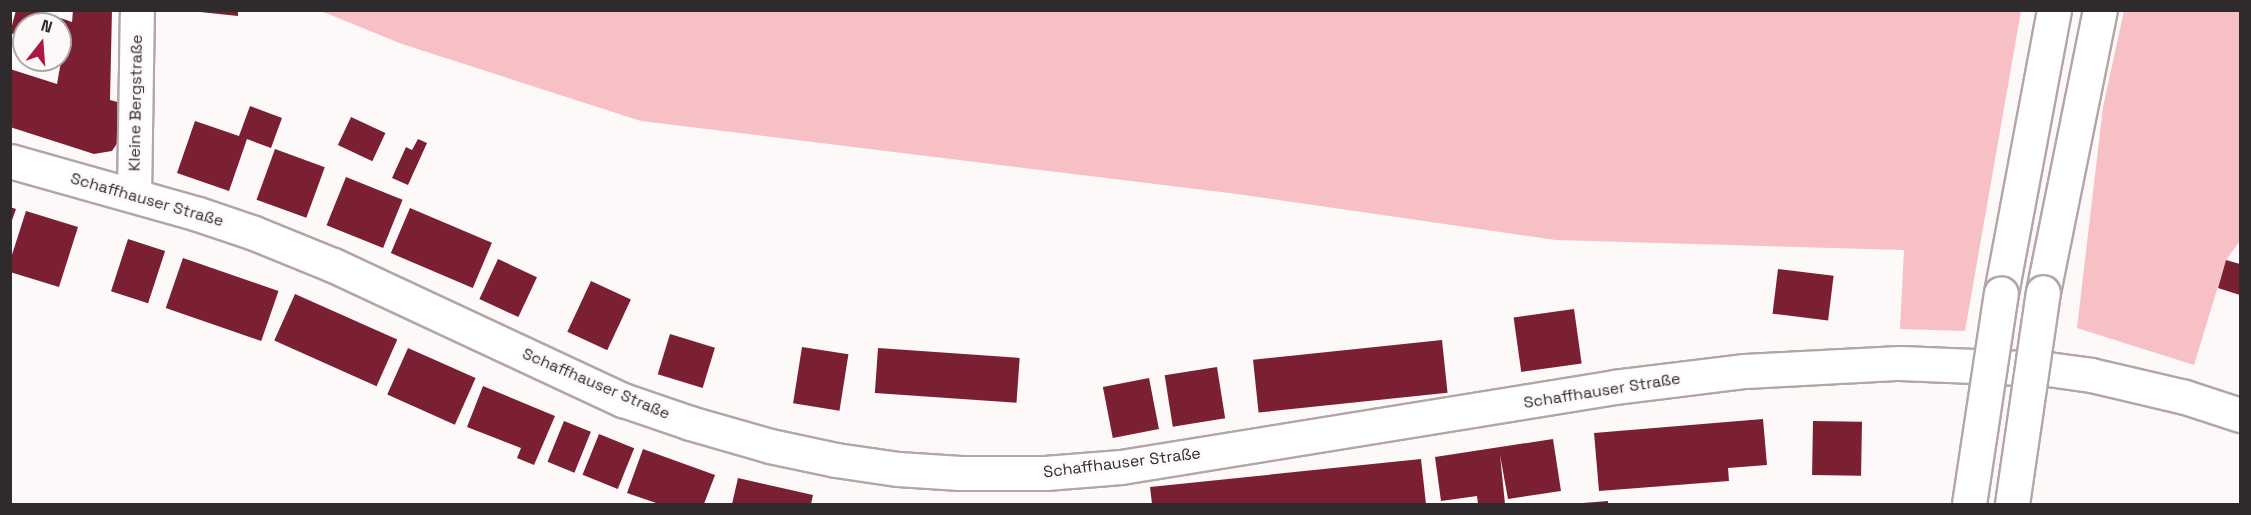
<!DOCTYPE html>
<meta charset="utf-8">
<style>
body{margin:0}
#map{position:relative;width:2251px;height:515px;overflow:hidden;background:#fef9f9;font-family:"Space Grotesk",sans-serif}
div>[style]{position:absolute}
.green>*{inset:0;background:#f7c0c5}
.building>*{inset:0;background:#7b1f33;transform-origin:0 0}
.roads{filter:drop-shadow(2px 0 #b2a6a7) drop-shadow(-2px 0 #b2a6a7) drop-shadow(0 2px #b2a6a7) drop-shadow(0 -2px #b2a6a7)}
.minor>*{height:33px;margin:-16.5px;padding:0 16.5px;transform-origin:16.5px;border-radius:16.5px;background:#fff}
.highway>*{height:33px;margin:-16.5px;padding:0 16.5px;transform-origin:16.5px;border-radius:16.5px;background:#fff}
.bridges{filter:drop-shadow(2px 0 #b2a6a7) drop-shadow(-2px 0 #b2a6a7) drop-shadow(0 2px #b2a6a7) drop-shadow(0 -2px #b2a6a7)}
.highway-bridge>*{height:33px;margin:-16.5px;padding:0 16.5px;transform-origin:16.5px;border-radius:16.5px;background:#fff}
span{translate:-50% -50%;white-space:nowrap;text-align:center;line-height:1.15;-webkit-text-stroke:6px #fef9f9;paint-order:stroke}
.street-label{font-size:16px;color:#2f2a2b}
.frame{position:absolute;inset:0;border:12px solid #2f2a2b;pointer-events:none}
.north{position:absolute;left:12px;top:12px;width:60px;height:60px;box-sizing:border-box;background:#fef9f9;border:2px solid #aba6a7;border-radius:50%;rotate:17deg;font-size:16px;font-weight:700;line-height:24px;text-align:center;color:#2f2a2b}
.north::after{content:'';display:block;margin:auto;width:21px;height:27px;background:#ad1841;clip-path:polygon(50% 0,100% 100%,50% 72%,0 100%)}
</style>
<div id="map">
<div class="green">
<div style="clip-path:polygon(321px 11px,2021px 10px,2021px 11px,1965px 331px,1900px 329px,1904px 250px,1556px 240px,1237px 194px,641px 121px,402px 44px)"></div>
<div style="clip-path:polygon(2124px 11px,2240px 11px,2240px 241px,2226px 260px,2194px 365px,2077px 328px,2103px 107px)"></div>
</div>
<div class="building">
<div style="clip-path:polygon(16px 10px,38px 10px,72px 22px,73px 10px,112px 10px,110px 100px,121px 103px,120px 139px,112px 151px,94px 154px,10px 127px,10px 69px,57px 84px,63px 50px,60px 49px,60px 24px,24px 24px,24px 38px,10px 33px)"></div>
<div style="clip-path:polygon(181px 10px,238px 10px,238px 16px)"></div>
<div style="clip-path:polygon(250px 106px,282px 118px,271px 148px,247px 139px,229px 191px,177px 173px,195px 121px,239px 136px)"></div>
<div style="left:351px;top:117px;width:38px;height:31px;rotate:25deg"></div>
<div style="clip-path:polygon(418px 139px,427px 143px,408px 185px,392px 178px,406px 147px,412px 150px)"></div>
<div style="left:275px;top:149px;width:53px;height:54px;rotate:20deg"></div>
<div style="left:346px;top:177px;width:61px;height:52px;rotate:22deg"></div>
<div style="clip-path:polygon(10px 207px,16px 209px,11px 223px,10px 223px)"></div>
<div style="left:410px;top:208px;width:89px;height:49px;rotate:23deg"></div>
<div style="clip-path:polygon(26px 211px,78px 227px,59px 287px,10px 272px,10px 261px)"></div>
<div style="left:128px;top:239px;width:39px;height:55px;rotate:18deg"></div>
<div style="left:183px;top:258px;width:101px;height:53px;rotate:19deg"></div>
<div style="left:498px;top:259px;width:43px;height:44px;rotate:25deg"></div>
<div style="clip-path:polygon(2226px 260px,2240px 264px,2240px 295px,2218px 288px)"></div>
<div style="left:1778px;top:269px;width:56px;height:45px;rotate:7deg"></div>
<div style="left:591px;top:281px;width:44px;height:56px;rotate:25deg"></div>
<div style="left:295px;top:294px;width:112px;height:51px;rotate:24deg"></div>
<div style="left:1574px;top:309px;width:55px;height:61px;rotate:82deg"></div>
<div style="left:670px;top:334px;width:47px;height:42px;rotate:17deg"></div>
<div style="left:1442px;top:340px;width:53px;height:190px;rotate:84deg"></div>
<div style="left:802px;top:347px;width:47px;height:57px;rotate:9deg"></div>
<div style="left:408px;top:348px;width:74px;height:51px;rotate:24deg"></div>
<div style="left:878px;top:348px;width:142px;height:45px;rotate:4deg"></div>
<div style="left:1217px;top:367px;width:52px;height:53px;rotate:81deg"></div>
<div style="left:1149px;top:378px;width:52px;height:47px;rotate:79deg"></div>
<div style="clip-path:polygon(483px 386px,555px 416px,534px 465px,517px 458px,521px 448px,467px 427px)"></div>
<div style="clip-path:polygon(1763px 419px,1767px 465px,1728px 468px,1729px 481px,1599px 491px,1594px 433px)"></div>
<div style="left:564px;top:421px;width:29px;height:44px;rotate:22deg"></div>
<div style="left:1813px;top:421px;width:49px;height:54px;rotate:1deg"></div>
<div style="left:599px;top:434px;width:38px;height:44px;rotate:22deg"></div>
<div style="clip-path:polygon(1553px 439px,1561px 491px,1508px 499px,1500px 455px,1505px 504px,1478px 504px,1477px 496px,1441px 501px,1435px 457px)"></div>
<div style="clip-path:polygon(643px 449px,715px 475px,704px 504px,659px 504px,627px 493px)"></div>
<div style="clip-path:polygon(1421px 459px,1426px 504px,1152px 504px,1150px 487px)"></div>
<div style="clip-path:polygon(738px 478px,813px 495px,811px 504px,732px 504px)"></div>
<div style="clip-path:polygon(1608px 501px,1608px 504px,1583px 504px,1583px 503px)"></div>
</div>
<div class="roads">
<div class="minor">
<div style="left:10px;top:161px;width:195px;rotate:15.7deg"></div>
<div style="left:198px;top:214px;width:59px;rotate:18.7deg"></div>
<div style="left:254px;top:233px;width:85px;rotate:22.1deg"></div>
<div style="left:333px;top:265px;width:320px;rotate:25deg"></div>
<div style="left:623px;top:400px;width:71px;rotate:18.9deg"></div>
<div style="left:690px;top:423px;width:83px;rotate:16deg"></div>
<div style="left:770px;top:446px;width:67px;rotate:12deg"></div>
<div style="left:836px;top:460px;width:63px;rotate:8.3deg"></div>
<div style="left:898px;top:469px;width:62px;rotate:3.7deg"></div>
<div style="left:960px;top:473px;width:85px"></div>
<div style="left:1045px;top:473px;width:76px;rotate:-4.5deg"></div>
<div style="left:1121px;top:467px;width:499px;rotate:-9.2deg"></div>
<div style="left:1614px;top:387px;width:132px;rotate:-7deg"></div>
<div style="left:1745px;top:371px;width:155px;rotate:-3deg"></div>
<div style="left:1900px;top:363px;width:148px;rotate:2.3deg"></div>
<div style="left:2048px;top:369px;width:43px;rotate:7.9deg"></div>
<div style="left:2091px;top:375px;width:97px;rotate:13.2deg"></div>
<div style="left:2185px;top:397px;width:58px;rotate:18.1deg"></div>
<div style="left:134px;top:195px;width:185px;rotate:-89.1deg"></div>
</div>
<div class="highway">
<div style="left:2043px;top:292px;width:288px;rotate:-78.6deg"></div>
<div style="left:2001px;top:293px;width:288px;rotate:-79.4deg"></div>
</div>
</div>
<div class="bridges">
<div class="highway-bridge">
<div style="left:1969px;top:504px;width:213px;rotate:-81.4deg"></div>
<div style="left:2012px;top:504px;width:214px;rotate:-81.7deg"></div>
</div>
</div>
<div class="street-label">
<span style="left:136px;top:103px;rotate:-89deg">Kleine Bergstraße</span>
<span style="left:147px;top:200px;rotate:16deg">Schaffhauser Straße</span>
<span style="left:596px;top:384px;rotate:23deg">Schaffhauser Straße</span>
<span style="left:1602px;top:391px;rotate:-9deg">Schaffhauser Straße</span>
<span style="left:1122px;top:463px;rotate:-7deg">Schaffhauser Straße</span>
</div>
<div class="frame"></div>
<div class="north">N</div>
</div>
